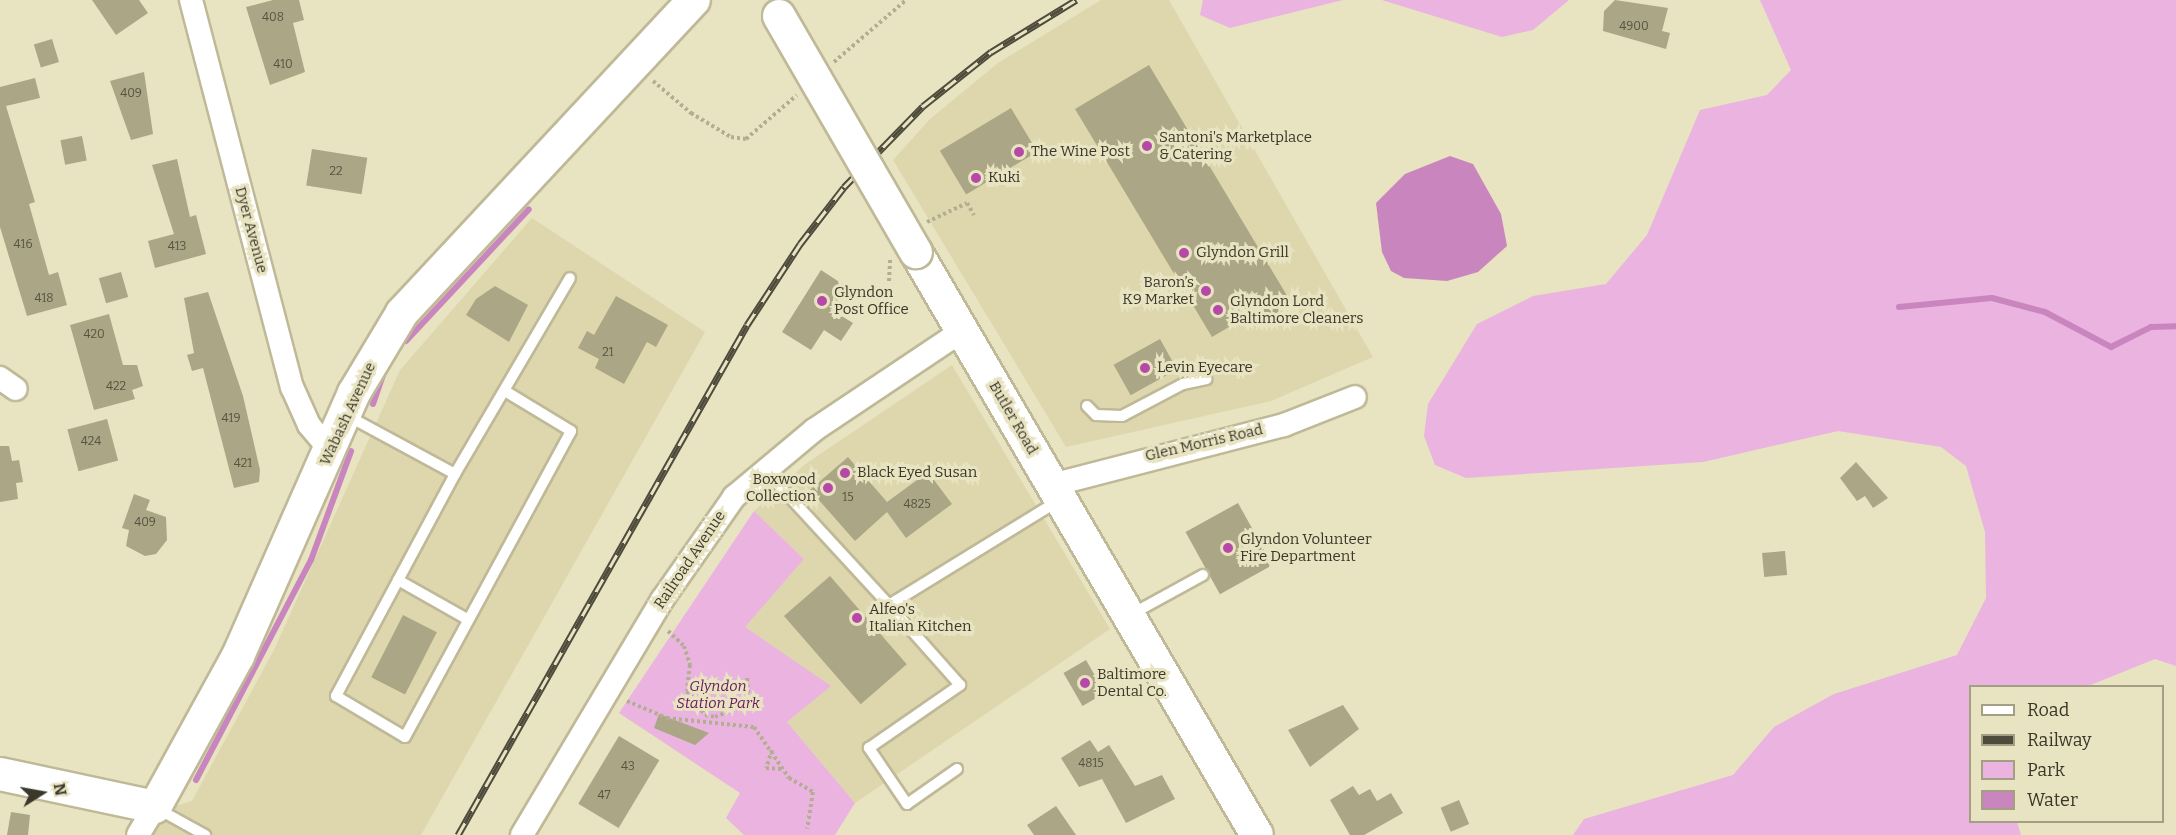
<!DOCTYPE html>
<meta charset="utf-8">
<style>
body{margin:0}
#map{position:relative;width:2176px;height:835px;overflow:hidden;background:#e8e3c1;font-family:Bitter,serif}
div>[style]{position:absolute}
.built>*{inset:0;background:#ded7ad}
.green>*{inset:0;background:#ebb3e0}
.water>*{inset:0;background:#c986be}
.stream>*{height:6px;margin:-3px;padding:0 3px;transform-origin:3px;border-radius:3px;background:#c986be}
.building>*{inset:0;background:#aba685;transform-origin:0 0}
.path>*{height:4px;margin-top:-2px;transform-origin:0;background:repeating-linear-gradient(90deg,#b2ae92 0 3px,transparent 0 6px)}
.roads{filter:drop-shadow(2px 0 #bfb998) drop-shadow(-2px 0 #bfb998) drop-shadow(0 2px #bfb998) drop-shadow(0 -2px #bfb998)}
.lane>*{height:10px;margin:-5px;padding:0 5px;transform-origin:5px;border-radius:5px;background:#fff}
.street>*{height:22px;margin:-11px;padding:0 11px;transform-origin:11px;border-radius:11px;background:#fff}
.secondary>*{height:32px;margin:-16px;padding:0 16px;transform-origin:16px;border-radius:16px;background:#fff}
.rail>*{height:7px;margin-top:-3.5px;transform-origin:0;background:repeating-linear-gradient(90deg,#e8e3c1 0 14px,#4e4b3c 0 28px);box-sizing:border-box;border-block:2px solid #4e4b3c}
.bridges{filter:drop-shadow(2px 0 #bfb998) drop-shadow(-2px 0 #bfb998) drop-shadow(0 2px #bfb998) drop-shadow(0 -2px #bfb998)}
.secondary-bridge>*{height:32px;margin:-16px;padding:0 16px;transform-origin:16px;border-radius:16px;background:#fff}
.dots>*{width:16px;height:16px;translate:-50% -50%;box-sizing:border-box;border:3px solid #e8e3c1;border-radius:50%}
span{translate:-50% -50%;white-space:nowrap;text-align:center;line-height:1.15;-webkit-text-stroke:6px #e8e3c1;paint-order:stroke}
.number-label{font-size:12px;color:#575442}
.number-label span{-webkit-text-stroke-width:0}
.poi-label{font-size:15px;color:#3b382b}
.left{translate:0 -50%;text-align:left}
.right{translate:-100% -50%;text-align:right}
.street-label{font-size:15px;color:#3b382b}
.park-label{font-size:15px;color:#691960;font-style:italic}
.legend{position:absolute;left:1969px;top:685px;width:195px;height:138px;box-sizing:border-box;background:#e8e3c1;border:2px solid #a39f85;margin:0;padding:8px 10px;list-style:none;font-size:18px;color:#3b382b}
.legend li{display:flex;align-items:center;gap:12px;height:30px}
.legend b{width:30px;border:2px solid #a39f85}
.north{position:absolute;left:12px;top:763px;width:60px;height:60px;-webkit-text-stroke:4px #e8e3c1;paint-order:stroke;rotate:79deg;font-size:16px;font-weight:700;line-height:24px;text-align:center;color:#3b382b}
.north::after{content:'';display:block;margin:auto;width:21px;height:27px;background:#3b382b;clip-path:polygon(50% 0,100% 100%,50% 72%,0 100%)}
</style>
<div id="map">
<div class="built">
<div style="clip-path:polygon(1101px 0,1169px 0,1373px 357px,1271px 401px,1066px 447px,893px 160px,930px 119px,998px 63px)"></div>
<div style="clip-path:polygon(532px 218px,705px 332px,421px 835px,125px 835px,135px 818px,192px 801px,274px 650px,400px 370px)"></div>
<div style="clip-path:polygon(952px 365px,1110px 629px,855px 803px,787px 722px,830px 686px,744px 627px,804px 559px,754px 511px,804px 465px)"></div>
</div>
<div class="green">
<div style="clip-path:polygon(1203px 0,1343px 0,1230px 28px,1200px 15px)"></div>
<div style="clip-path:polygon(1382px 0,1569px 0,1533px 30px,1502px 37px)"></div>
<div style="clip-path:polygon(1760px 0,2176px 0,2176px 666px,2155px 659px,2088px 686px,1970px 686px,1970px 822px,2017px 822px,2021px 835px,1573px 835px,1584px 819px,1733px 775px,1774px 727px,1834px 694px,1957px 655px,1986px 598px,1985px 532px,1966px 466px,1941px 447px,1838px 431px,1703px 462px,1466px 478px,1435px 465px,1424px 436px,1428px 404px,1477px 324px,1533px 296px,1606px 284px,1647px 235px,1700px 110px,1767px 95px,1791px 70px)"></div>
<div style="clip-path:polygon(754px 511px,804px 559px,745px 627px,831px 686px,787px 722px,855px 803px,835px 835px,744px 835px,726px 818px,740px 793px,619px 713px)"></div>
</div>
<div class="water">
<div style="clip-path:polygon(1450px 156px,1473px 164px,1501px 214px,1507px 246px,1478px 272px,1447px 281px,1404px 278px,1391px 271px,1382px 252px,1376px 203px,1405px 174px)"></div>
</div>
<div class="stream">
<div style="left:1899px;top:307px;width:93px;rotate:-5.5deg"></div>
<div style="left:1992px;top:298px;width:55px;rotate:14.8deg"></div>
<div style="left:2045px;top:312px;width:75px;rotate:27.9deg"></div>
<div style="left:2111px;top:347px;width:45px;rotate:-26.6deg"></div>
<div style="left:2151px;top:327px;width:25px;rotate:-2deg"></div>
<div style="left:406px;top:341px;width:180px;rotate:-47deg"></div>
<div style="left:373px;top:404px;width:34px;rotate:-71deg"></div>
<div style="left:196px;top:780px;width:248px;rotate:-62.4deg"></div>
<div style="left:311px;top:560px;width:116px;rotate:-69.8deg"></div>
</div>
<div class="building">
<div style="clip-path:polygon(92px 0,139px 0,148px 13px,116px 35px)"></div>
<div style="clip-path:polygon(273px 0,299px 0,304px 20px,293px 23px,305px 72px,270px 85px,246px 7px)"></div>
<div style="clip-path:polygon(1615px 0,1668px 8px,1662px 31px,1670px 33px,1666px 49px,1603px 31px,1604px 11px)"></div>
<div style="left:52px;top:39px;width:24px;height:19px;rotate:73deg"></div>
<div style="clip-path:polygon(1149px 65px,1292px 304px,1252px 327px,1246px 317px,1212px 337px,1075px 109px)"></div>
<div style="clip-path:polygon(144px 72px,153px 134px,131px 140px,110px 81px)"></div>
<div style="clip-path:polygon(35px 78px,40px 98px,6px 106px,35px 202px,29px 204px,49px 275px,58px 272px,67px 305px,27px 316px,0 227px,0 87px)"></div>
<div style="left:1011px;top:108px;width:51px;height:83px;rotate:59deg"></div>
<div style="left:82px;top:136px;width:25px;height:22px;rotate:79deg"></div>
<div style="left:312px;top:149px;width:56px;height:37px;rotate:9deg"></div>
<div style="clip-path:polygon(177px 159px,190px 217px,196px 215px,206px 254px,155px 268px,148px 241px,174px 234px,152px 165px)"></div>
<div style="clip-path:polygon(821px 270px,850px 289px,835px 312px,853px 323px,841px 341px,824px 330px,811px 350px,782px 332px)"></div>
<div style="left:121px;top:272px;width:26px;height:23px;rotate:74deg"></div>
<div style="clip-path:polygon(495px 286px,528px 305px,509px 342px,466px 315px,476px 299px)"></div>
<div style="clip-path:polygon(208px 292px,243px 396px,260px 470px,259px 482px,234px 488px,203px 368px,192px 371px,187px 355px,194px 353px,184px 298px)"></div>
<div style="clip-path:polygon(616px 296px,668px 325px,656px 347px,647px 342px,624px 384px,595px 368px,599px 359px,578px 348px,587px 331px,594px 335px)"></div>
<div style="clip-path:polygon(109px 314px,123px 365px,137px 365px,143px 386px,132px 390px,135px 399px,94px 410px,70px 325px)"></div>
<div style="left:1160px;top:339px;width:35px;height:53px;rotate:61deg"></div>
<div style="left:107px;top:419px;width:43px;height:41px;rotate:75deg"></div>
<div style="clip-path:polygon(0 446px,9px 446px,12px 461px,19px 460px,23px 482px,16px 483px,18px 499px,0 502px)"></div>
<div style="clip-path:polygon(848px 457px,887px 502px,928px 472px,952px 504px,906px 538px,887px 512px,855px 541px,810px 490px)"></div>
<div style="clip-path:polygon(1856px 462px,1888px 498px,1873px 508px,1865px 496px,1857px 501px,1840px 478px)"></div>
<div style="clip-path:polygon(134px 494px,150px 500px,146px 510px,166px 517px,167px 540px,156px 554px,145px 556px,126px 546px,129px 530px,122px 528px)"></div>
<div style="left:1238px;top:503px;width:71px;height:60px;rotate:61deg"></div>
<div style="left:1785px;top:551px;width:24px;height:23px;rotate:85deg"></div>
<div style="left:830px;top:576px;width:117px;height:61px;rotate:49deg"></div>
<div style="left:403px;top:615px;width:38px;height:70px;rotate:27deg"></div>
<div style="left:1086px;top:660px;width:38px;height:26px;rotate:60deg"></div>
<div style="clip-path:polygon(1343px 705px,1359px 729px,1310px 767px,1288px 730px)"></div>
<div style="clip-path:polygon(659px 714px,709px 733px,695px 745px,654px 728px)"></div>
<div style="left:619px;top:736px;width:47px;height:79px;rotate:31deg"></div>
<div style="clip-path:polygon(1090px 740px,1098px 752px,1109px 745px,1135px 786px,1162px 775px,1175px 799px,1126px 823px,1102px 779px,1079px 787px,1061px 758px)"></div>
<div style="clip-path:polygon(1353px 786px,1359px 795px,1370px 789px,1377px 801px,1391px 793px,1403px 813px,1364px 835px,1350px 835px,1330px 800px)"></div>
<div style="left:1459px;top:800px;width:26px;height:20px;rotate:67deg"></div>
<div style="clip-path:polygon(1056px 806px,1076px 835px,1034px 835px,1027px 825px)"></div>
<div style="clip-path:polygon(11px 812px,30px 815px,28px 835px,7px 835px)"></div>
</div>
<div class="path">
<div style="left:834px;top:62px;width:95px;rotate:-40.7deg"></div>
<div style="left:653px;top:81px;width:50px;rotate:40.1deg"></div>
<div style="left:691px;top:113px;width:47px;rotate:31deg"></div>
<div style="left:731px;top:137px;width:15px;rotate:8deg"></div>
<div style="left:746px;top:139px;width:67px;rotate:-40.8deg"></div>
<div style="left:927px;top:222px;width:44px;rotate:-25.4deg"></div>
<div style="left:967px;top:203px;width:14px;rotate:60deg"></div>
<div style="left:889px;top:281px;width:22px;rotate:-87deg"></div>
<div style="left:668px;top:631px;width:22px;rotate:43deg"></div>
<div style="left:684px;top:646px;width:20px;rotate:72deg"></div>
<div style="left:690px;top:665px;width:26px;rotate:97deg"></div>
<div style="left:687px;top:691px;width:30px;rotate:53deg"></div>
<div style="left:705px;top:715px;width:10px;rotate:11deg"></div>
<div style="left:715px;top:717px;width:22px;rotate:-22deg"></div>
<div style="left:735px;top:709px;width:21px;rotate:-51deg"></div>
<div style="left:748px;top:693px;width:18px;rotate:-93deg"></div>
<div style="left:627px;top:701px;width:43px;rotate:23deg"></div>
<div style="left:667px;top:718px;width:87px;rotate:5.9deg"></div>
<div style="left:754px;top:727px;width:62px;rotate:55.5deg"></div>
<div style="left:789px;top:778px;width:28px;rotate:30deg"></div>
<div style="left:813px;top:792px;width:37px;rotate:99deg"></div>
<div style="left:772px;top:750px;width:19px;rotate:108deg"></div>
<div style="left:766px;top:768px;width:15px;rotate:4deg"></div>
</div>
<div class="roads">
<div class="lane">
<div style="left:1087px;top:406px;width:13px;rotate:45deg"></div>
<div style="left:1096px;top:415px;width:26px;rotate:2deg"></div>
<div style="left:1122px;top:416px;width:69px;rotate:-27.7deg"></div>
<div style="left:1183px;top:384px;width:24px;rotate:-12deg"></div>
<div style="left:346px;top:415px;width:124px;rotate:28.4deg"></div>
<div style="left:455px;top:474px;width:227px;rotate:-59.6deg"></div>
<div style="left:764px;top:469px;width:185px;rotate:47.4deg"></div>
<div style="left:455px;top:474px;width:252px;rotate:118.2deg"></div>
<div style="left:336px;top:696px;width:80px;rotate:30.7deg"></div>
<div style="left:405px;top:737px;width:348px;rotate:-61.5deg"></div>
<div style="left:571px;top:431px;width:77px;rotate:-148.8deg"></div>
<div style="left:398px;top:580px;width:79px;rotate:29.5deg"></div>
<div style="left:1132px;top:614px;width:81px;rotate:-28.8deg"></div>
<div style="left:957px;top:769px;width:61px;rotate:145deg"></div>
<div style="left:907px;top:804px;width:68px;rotate:-124.2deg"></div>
<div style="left:869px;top:748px;width:111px;rotate:-34.7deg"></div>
<div style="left:960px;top:685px;width:107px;rotate:-131.6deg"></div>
<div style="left:889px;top:605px;width:198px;rotate:-31.6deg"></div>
<div style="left:158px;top:809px;width:54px;rotate:29deg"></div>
</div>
<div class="street">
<div style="left:191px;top:0;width:400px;rotate:75.4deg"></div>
<div style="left:292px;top:387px;width:42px;rotate:65.9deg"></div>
<div style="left:309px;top:425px;width:33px;rotate:50deg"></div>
<div style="left:0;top:378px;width:19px;rotate:35deg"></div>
<div style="left:1052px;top:485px;width:240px;rotate:-14.5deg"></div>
<div style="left:1284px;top:425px;width:76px;rotate:-21.5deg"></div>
<div style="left:138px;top:835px;width:33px;rotate:-59deg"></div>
<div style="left:522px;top:835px;width:274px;rotate:-59.2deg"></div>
<div style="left:662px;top:600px;width:126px;rotate:-55deg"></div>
<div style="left:734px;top:497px;width:104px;rotate:-39.9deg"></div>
<div style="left:814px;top:430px;width:178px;rotate:-33.8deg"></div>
</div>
<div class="secondary">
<div style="left:916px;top:252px;width:675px;rotate:59.68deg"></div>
<div style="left:0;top:774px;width:158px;rotate:12deg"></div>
<div style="left:155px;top:807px;width:172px;rotate:-61.2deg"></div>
<div style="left:238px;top:656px;width:287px;rotate:-66.2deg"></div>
<div style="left:354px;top:393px;width:93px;rotate:-59deg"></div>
<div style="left:402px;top:313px;width:428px;rotate:-47deg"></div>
</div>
</div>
<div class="rail">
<div style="left:458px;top:835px;width:586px;rotate:-60.46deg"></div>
<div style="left:747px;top:325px;width:97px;rotate:-56.8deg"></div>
<div style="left:800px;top:244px;width:72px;rotate:-52.3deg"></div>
<div style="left:844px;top:187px;width:113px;rotate:-45.7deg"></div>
<div style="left:923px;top:106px;width:87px;rotate:-38.5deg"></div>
<div style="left:991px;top:52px;width:100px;rotate:-31.5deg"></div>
</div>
<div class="bridges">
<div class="secondary-bridge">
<div style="left:779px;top:16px;width:273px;rotate:59.9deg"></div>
</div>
</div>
<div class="dots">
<div style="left:1147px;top:146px;background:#b649a8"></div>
<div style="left:1019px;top:152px;background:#b649a8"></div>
<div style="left:976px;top:178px;background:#b649a8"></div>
<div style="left:1184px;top:253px;background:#b649a8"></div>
<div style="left:1206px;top:291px;background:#b649a8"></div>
<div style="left:822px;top:301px;background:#b649a8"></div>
<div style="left:1218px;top:310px;background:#b649a8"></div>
<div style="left:1145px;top:368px;background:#b649a8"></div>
<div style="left:845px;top:473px;background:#b649a8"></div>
<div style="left:828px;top:488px;background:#b649a8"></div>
<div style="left:1228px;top:548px;background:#b649a8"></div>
<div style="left:857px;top:618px;background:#b649a8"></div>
<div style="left:1085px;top:683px;background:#b649a8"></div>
</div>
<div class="number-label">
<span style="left:273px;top:18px">408</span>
<span style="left:1634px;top:27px">4900</span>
<span style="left:283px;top:65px">410</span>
<span style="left:131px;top:94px">409</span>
<span style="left:336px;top:172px">22</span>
<span style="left:23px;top:245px">416</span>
<span style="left:177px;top:247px">413</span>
<span style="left:44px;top:299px">418</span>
<span style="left:94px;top:335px">420</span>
<span style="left:608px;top:353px">21</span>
<span style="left:116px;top:387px">422</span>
<span style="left:231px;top:419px">419</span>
<span style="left:91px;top:442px">424</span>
<span style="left:243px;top:464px">421</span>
<span style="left:848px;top:498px">15</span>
<span style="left:917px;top:505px">4825</span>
<span style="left:145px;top:523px">409</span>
<span style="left:1091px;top:764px">4815</span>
<span style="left:628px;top:767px">43</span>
<span style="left:604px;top:796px">47</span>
</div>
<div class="poi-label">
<span class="left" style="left:1159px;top:146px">Santoni's Marketplace<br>&amp; Catering</span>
<span class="left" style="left:1031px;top:152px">The Wine Post</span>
<span class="left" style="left:988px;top:178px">Kuki</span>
<span class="left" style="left:1196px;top:253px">Glyndon Grill</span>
<span class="right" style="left:1194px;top:291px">Baron’s<br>K9 Market</span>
<span class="left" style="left:834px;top:301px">Glyndon<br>Post Office</span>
<span class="left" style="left:1230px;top:310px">Glyndon Lord<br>Baltimore Cleaners</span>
<span class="left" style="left:1157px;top:368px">Levin Eyecare</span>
<span class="left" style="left:857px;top:473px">Black Eyed Susan</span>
<span class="right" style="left:816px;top:488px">Boxwood<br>Collection</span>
<span class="left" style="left:1240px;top:548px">Glyndon Volunteer<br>Fire Department</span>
<span class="left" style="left:869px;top:618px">Alfeo's<br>Italian Kitchen</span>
<span class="left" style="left:1097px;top:683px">Baltimore<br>Dental Co.</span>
</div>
<div class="street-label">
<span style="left:251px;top:230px;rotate:75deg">Dyer Avenue</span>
<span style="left:348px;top:414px;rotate:-65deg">Wabash Avenue</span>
<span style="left:1013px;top:418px;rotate:60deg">Butler Road</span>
<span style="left:1204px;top:443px;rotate:-13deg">Glen Morris Road</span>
<span style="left:690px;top:560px;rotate:-56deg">Railroad Avenue</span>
</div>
<div class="park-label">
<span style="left:718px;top:695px">Glyndon<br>Station Park</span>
</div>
<ul class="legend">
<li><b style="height:8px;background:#fff"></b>Road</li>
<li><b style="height:8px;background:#4e4b3c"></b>Railway</li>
<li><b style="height:16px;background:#ebb3e0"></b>Park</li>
<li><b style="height:16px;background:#c986be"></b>Water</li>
</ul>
<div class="north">N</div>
</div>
